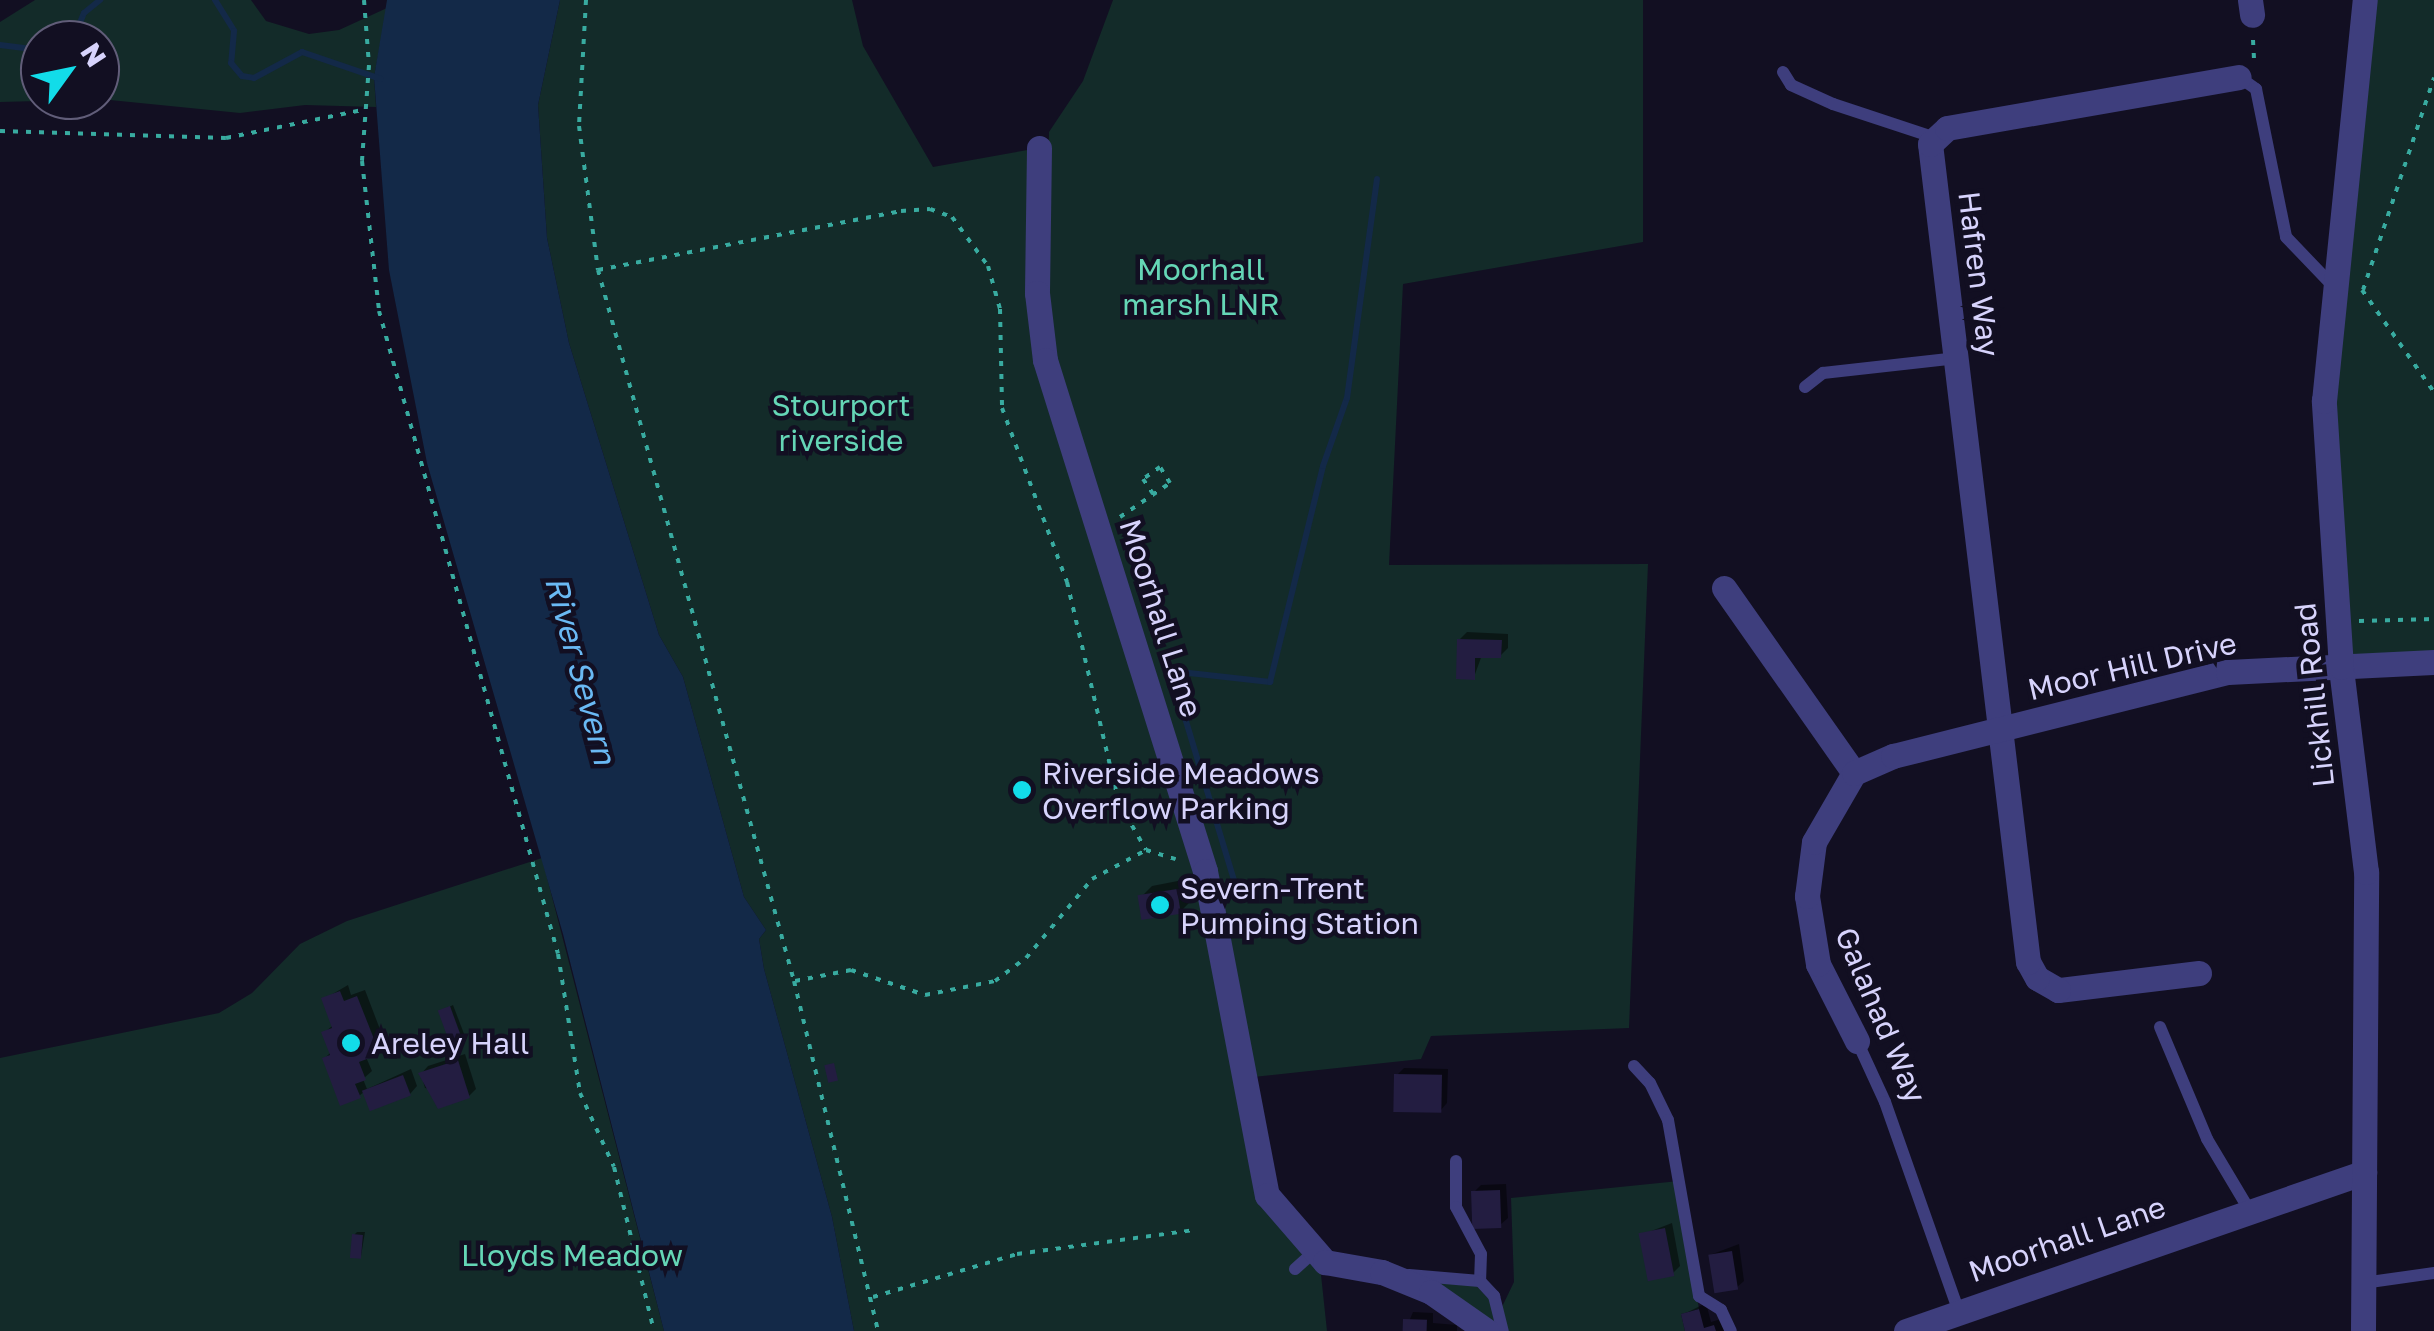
<!DOCTYPE html>
<style>
body{margin:0}
#map{position:relative;width:2434px;height:1331px;overflow:hidden;background:#120f22;font-family:"Golos Text",sans-serif}
div>[style]{position:absolute}
.green>*{inset:0;background:#132b29}
.water>*{inset:0;background:#132948}
.shadow>*{inset:0;background:#0007}
.stream>*{height:6px;margin:-3px;padding:0 3px;transform-origin:3px;border-radius:3px;background:#132948}
.building>*{inset:0;background:#231d41;transform-origin:0 0}
.path>*{height:4px;margin-top:-2px;transform-origin:0;background:repeating-linear-gradient(90deg,#38aba0 0 5px,transparent 0 13px)}
.lane>*{height:12px;margin:-6px;padding:0 6px;transform-origin:6px;border-radius:6px;background:#3e3e7d}
.street>*{height:25px;margin:-12.5px;padding:0 12.5px;transform-origin:12.5px;border-radius:12.5px;background:#3e3e7d}
.dots>*{width:28px;height:28px;translate:-50% -50%;box-sizing:border-box;border:5px solid #120f22;border-radius:50%}
span{translate:-50% -50%;white-space:nowrap;text-align:center;line-height:1.15;-webkit-text-stroke:9px #120f22;paint-order:stroke}
.park-label{font-size:30px;color:#65d6b6}
.street-label{font-size:30px;color:#d7d3fc}
.poi-label{font-size:30px;color:#d7d3fc}
.left{translate:0 -50%;text-align:left}
.water-label{font-size:32px;color:#6ab9f4;font-style:italic}
.north{position:absolute;left:20px;top:20px;width:100px;height:100px;box-sizing:border-box;background:#120f22;border:2px solid #615d79;border-radius:50%;rotate:57deg;font-size:28px;font-weight:700;line-height:40px;text-align:center;color:#d7d3fc}
.north::after{content:'';display:block;margin:auto;width:35px;height:45px;background:#12dce9;clip-path:polygon(50% 0,100% 100%,50% 72%,0 100%)}
</style>
<div id="map">
<div class="green">
<div style="clip-path:polygon(35px 0,251px 0,266px 21px,309px 34px,339px 30px,387px 8px,374px 77px,376px 107px,305px 105px,240px 113px,100px 99px,100px 40px,40px 40px,40px 100px,77px 100px,0 102px,0 22px)"></div>
<div style="clip-path:polygon(560px 0,852px 0,863px 46px,933px 167px,1039px 148px,1047px 227px,1049px 132px,1083px 81px,1113px 0,1643px 0,1643px 242px,1403px 284px,1389px 565px,1648px 564px,1629px 1028px,1431px 1036px,1421px 1059px,1244px 1078px,1257px 1198px,1319px 1256px,1327px 1331px,854px 1331px,832px 1217px,764px 969px,759px 939px,766px 930px,744px 897px,683px 677px,659px 635px,569px 343px,547px 238px,538px 105px)"></div>
<div style="clip-path:polygon(2365px 0,2434px 0,2434px 662px,2341px 667px,2329px 509px)"></div>
<div style="clip-path:polygon(542px 858px,664px 1331px,0 1331px,0 1058px,219px 1013px,252px 993px,300px 944px,347px 921px)"></div>
<div style="clip-path:polygon(1679px 1181px,1699px 1309px,1681px 1314px,1685px 1331px,1487px 1331px,1431px 1292px,1439px 1277px,1468px 1277px,1500px 1311px,1514px 1282px,1511px 1198px)"></div>
</div>
<div class="water">
<div style="clip-path:polygon(387px 0,560px 0,538px 105px,547px 238px,569px 343px,659px 635px,683px 677px,744px 897px,766px 930px,759px 939px,764px 969px,832px 1217px,854px 1331px,664px 1331px,563px 934px,427px 463px,389px 270px,374px 77px)"></div>
</div>
<div class="shadow">
<div style="clip-path:polygon(1467px 632px,1508px 634px,1508px 648px,1500px 656px,1482px 655px,1474px 677px,1459px 640px)"></div>
<div style="clip-path:polygon(1188px 879px,1192px 900px,1180px 912px,1141px 897px,1152px 886px)"></div>
<div style="clip-path:polygon(348px 985px,351px 995px,365px 990px,386px 1045px,366px 1057px,372px 1071px,363px 1079px,367px 1089px,411px 1069px,417px 1086px,410px 1094px,365px 1091px,359px 1096px,325px 1058px,331px 1052px,324px 1033px,332px 1026px,324px 999px)"></div>
<div style="clip-path:polygon(453px 1005px,466px 1039px,463px 1042px,441px 1011px)"></div>
<div style="clip-path:polygon(465px 1054px,476px 1089px,469px 1096px,425px 1088px,421px 1074px,428px 1066px)"></div>
<div style="clip-path:polygon(1404px 1068px,1448px 1069px,1447px 1103px,1440px 1111px,1397px 1075px)"></div>
<div style="clip-path:polygon(1506px 1184px,1508px 1218px,1500px 1225px,1474px 1192px,1481px 1185px)"></div>
<div style="clip-path:polygon(1672px 1223px,1680px 1266px,1673px 1273px,1641px 1235px)"></div>
<div style="clip-path:polygon(357px 1232px,365px 1232px,361px 1256px,354px 1235px)"></div>
<div style="clip-path:polygon(1739px 1244px,1744px 1281px,1736px 1288px,1710px 1255px)"></div>
<div style="clip-path:polygon(1706px 1303px,1711px 1322px,1721px 1319px,1724px 1331px,1687px 1331px,1684px 1314px)"></div>
<div style="clip-path:polygon(1413px 1312px,1433px 1313px,1433px 1323px,1457px 1325px,1457px 1331px,1405px 1331px)"></div>
</div>
<div class="stream">
<div style="left:215px;top:0;width:36px;rotate:58deg"></div>
<div style="left:234px;top:31px;width:32px;rotate:95deg"></div>
<div style="left:231px;top:63px;width:17px;rotate:50deg"></div>
<div style="left:242px;top:76px;width:12px;rotate:9deg"></div>
<div style="left:254px;top:78px;width:55px;rotate:-28.4deg"></div>
<div style="left:302px;top:52px;width:83px;rotate:18.9deg"></div>
<div style="left:73px;top:40px;width:29px;rotate:-68deg"></div>
<div style="left:84px;top:13px;width:21px;rotate:-39deg"></div>
<div style="left:0;top:45px;width:40px;rotate:7.1deg"></div>
<div style="left:1240px;top:900px;width:239px;rotate:-106.8deg"></div>
<div style="left:1171px;top:671px;width:100px;rotate:6.3deg"></div>
<div style="left:1270px;top:682px;width:222px;rotate:-76.2deg"></div>
<div style="left:1323px;top:466px;width:72px;rotate:-70.6deg"></div>
<div style="left:1347px;top:398px;width:221px;rotate:-82.2deg"></div>
</div>
<div class="building">
<div style="clip-path:polygon(1457px 639px,1502px 640px,1501px 658px,1475px 658px,1475px 680px,1456px 679px)"></div>
<div style="left:1177px;top:889px;width:25px;height:40px;rotate:81deg"></div>
<div style="clip-path:polygon(340px 991px,344px 1001px,357px 996px,380px 1054px,359px 1062px,366px 1080px,355px 1084px,361px 1098px,340px 1106px,322px 1058px,330px 1055px,321px 1032px,332px 1028px,321px 998px)"></div>
<div style="left:450px;top:1006px;width:40px;height:13px;rotate:70deg"></div>
<div style="clip-path:polygon(458px 1060px,470px 1098px,438px 1109px,418px 1073px)"></div>
<div style="left:834px;top:1063px;width:18px;height:10px;rotate:77deg"></div>
<div style="left:1394px;top:1074px;width:48px;height:38px;rotate:1deg"></div>
<div style="left:403px;top:1075px;width:22px;height:44px;rotate:69deg"></div>
<div style="left:1500px;top:1190px;width:38px;height:29px;rotate:88deg"></div>
<div style="left:1665px;top:1228px;width:49px;height:27px;rotate:79deg"></div>
<div style="left:352px;top:1234px;width:11px;height:24px;rotate:5deg"></div>
<div style="left:1732px;top:1251px;width:39px;height:24px;rotate:81deg"></div>
<div style="clip-path:polygon(1699px 1309px,1704px 1328px,1714px 1325px,1716px 1331px,1685px 1331px,1681px 1314px)"></div>
<div style="left:1403px;top:1319px;width:24px;height:12px;rotate:2deg"></div>
</div>
<div class="path">
<div style="left:364px;top:0;width:65px;rotate:85.6deg"></div>
<div style="left:369px;top:65px;width:96px;rotate:94.2deg"></div>
<div style="left:362px;top:161px;width:151px;rotate:83.5deg"></div>
<div style="left:379px;top:311px;width:667px;rotate:74.44deg"></div>
<div style="left:558px;top:954px;width:141px;rotate:81deg"></div>
<div style="left:580px;top:1093px;width:81px;rotate:65.3deg"></div>
<div style="left:614px;top:1167px;width:169px;rotate:76.3deg"></div>
<div style="left:586px;top:0;width:126px;rotate:93.2deg"></div>
<div style="left:579px;top:126px;width:145px;rotate:82.5deg"></div>
<div style="left:598px;top:270px;width:738px;rotate:74.59deg"></div>
<div style="left:794px;top:981px;width:360px;rotate:76.5deg"></div>
<div style="left:2253px;top:40px;width:20px;rotate:87deg"></div>
<div style="left:0;top:131px;width:226px;rotate:1.8deg"></div>
<div style="left:226px;top:138px;width:139px;rotate:-11.6deg"></div>
<div style="left:598px;top:270px;width:309px;rotate:-11deg"></div>
<div style="left:901px;top:211px;width:29px;rotate:-4deg"></div>
<div style="left:930px;top:209px;width:23px;rotate:20deg"></div>
<div style="left:952px;top:217px;width:61px;rotate:53.7deg"></div>
<div style="left:988px;top:266px;width:45px;rotate:74.4deg"></div>
<div style="left:1000px;top:309px;width:99px;rotate:88.8deg"></div>
<div style="left:1002px;top:408px;width:186px;rotate:69.5deg"></div>
<div style="left:1067px;top:582px;width:227px;rotate:76.8deg"></div>
<div style="left:1119px;top:803px;width:54px;rotate:60.1deg"></div>
<div style="left:1146px;top:850px;width:31px;rotate:17deg"></div>
<div style="left:2362px;top:290px;width:125px;rotate:54.8deg"></div>
<div style="left:2363px;top:290px;width:224px;rotate:-71.5deg"></div>
<div style="left:1120px;top:517px;width:60px;rotate:-34.2deg"></div>
<div style="left:1170px;top:483px;width:19px;rotate:-122deg"></div>
<div style="left:1160px;top:467px;width:21px;rotate:145deg"></div>
<div style="left:1143px;top:479px;width:18px;rotate:56deg"></div>
<div style="left:2359px;top:621px;width:75px;rotate:-1.5deg"></div>
<div style="left:795px;top:981px;width:57px;rotate:-11.1deg"></div>
<div style="left:851px;top:970px;width:78px;rotate:18.7deg"></div>
<div style="left:925px;top:995px;width:71px;rotate:-11.3deg"></div>
<div style="left:995px;top:981px;width:39px;rotate:-37deg"></div>
<div style="left:1026px;top:958px;width:103px;rotate:-50.1deg"></div>
<div style="left:1092px;top:879px;width:61px;rotate:-28.2deg"></div>
<div style="left:873px;top:1297px;width:150px;rotate:-16.6deg"></div>
<div style="left:1017px;top:1254px;width:180px;rotate:-7.7deg"></div>
</div>
<div class="lane">
<div style="left:1783px;top:72px;width:15px;rotate:58deg"></div>
<div style="left:1791px;top:85px;width:46px;rotate:24.3deg"></div>
<div style="left:1833px;top:104px;width:108px;rotate:18.3deg"></div>
<div style="left:2239px;top:77px;width:21px;rotate:35deg"></div>
<div style="left:2256px;top:89px;width:151px;rotate:78.5deg"></div>
<div style="left:2286px;top:237px;width:68px;rotate:46.2deg"></div>
<div style="left:1805px;top:387px;width:23px;rotate:-38deg"></div>
<div style="left:1823px;top:373px;width:135px;rotate:-6.4deg"></div>
<div style="left:2160px;top:1027px;width:121px;rotate:67.2deg"></div>
<div style="left:2207px;top:1139px;width:84px;rotate:59.2deg"></div>
<div style="left:1857px;top:1041px;width:67px;rotate:65.3deg"></div>
<div style="left:1885px;top:1102px;width:223px;rotate:70.6deg"></div>
<div style="left:1634px;top:1066px;width:23px;rotate:47deg"></div>
<div style="left:1650px;top:1083px;width:41px;rotate:64.1deg"></div>
<div style="left:1668px;top:1120px;width:179px;rotate:80deg"></div>
<div style="left:1699px;top:1296px;width:26px;rotate:32deg"></div>
<div style="left:1721px;top:1310px;width:23px;rotate:65deg"></div>
<div style="left:1456px;top:1161px;width:46px;rotate:90deg"></div>
<div style="left:1456px;top:1207px;width:53px;rotate:62deg"></div>
<div style="left:1481px;top:1254px;width:27px;rotate:92deg"></div>
<div style="left:1295px;top:1269px;width:25px;rotate:-42deg"></div>
<div style="left:1409px;top:1275px;width:71px;rotate:4.8deg"></div>
<div style="left:1480px;top:1281px;width:21px;rotate:47deg"></div>
<div style="left:1494px;top:1296px;width:36px;rotate:76deg"></div>
<div style="left:2363px;top:1283px;width:72px;rotate:-8deg"></div>
</div>
<div class="street">
<div style="left:2250px;top:0;width:15px;rotate:82deg"></div>
<div style="left:1039px;top:148px;width:145px;rotate:90.8deg"></div>
<div style="left:1037px;top:293px;width:67px;rotate:83.2deg"></div>
<div style="left:1045px;top:360px;width:535px;rotate:72.61deg"></div>
<div style="left:1205px;top:871px;width:330px;rotate:79.2deg"></div>
<div style="left:1267px;top:1195px;width:89px;rotate:49.1deg"></div>
<div style="left:1325px;top:1262px;width:58px;rotate:10deg"></div>
<div style="left:1382px;top:1272px;width:53px;rotate:22.2deg"></div>
<div style="left:1431px;top:1292px;width:68px;rotate:34.9deg"></div>
<div style="left:1724px;top:588px;width:226px;rotate:54.9deg"></div>
<div style="left:2199px;top:973px;width:142px;rotate:173.1deg"></div>
<div style="left:2058px;top:990px;width:24px;rotate:-150deg"></div>
<div style="left:2037px;top:978px;width:18px;rotate:-119deg"></div>
<div style="left:2028px;top:962px;width:824px;rotate:-96.83deg"></div>
<div style="left:1930px;top:144px;width:23px;rotate:-43deg"></div>
<div style="left:1947px;top:128px;width:296px;rotate:-9.9deg"></div>
<div style="left:1857px;top:1041px;width:86px;rotate:-116.9deg"></div>
<div style="left:1818px;top:964px;width:69px;rotate:-99.2deg"></div>
<div style="left:1807px;top:896px;width:54px;rotate:-82.6deg"></div>
<div style="left:1814px;top:842px;width:80px;rotate:-59.9deg"></div>
<div style="left:1854px;top:773px;width:43px;rotate:-23.6deg"></div>
<div style="left:1893px;top:756px;width:345px;rotate:-14.1deg"></div>
<div style="left:2228px;top:672px;width:206px;rotate:-2.8deg"></div>
<div style="left:1906px;top:1331px;width:485px;rotate:-19.1deg"></div>
<div style="left:2363px;top:1331px;width:459px;rotate:-89.6deg"></div>
<div style="left:2366px;top:872px;width:207px;rotate:-97deg"></div>
<div style="left:2341px;top:667px;width:267px;rotate:-93.7deg"></div>
<div style="left:2324px;top:401px;width:403px;rotate:-84.2deg"></div>
</div>
<div class="dots">
<div style="left:1022px;top:790px;background:#12dce9"></div>
<div style="left:1160px;top:905px;background:#12dce9"></div>
<div style="left:351px;top:1043px;background:#12dce9"></div>
</div>
<div class="park-label">
<span style="left:1201px;top:286px">Moorhall<br>marsh LNR</span>
<span style="left:841px;top:422px">Stourport<br>riverside</span>
<span style="left:572px;top:1255px">Lloyds Meadow</span>
</div>
<div class="street-label">
<span style="left:1979px;top:274px;rotate:83deg">Hafren Way</span>
<span style="left:1161px;top:618px;rotate:72deg">Moorhall Lane</span>
<span style="left:2132px;top:666px;rotate:-13deg">Moor Hill Drive</span>
<span style="left:2314px;top:695px;rotate:-96deg">Lickhill Road</span>
<span style="left:1881px;top:1015px;rotate:67deg">Galahad Way</span>
<span style="left:2067px;top:1239px;rotate:-19deg">Moorhall Lane</span>
</div>
<div class="poi-label">
<span class="left" style="left:1042px;top:790px">Riverside Meadows<br>Overflow Parking</span>
<span class="left" style="left:1180px;top:905px">Severn-Trent<br>Pumping Station</span>
<span class="left" style="left:371px;top:1043px">Areley Hall</span>
</div>
<div class="water-label">
<span style="left:581px;top:670px;rotate:75deg">River Severn</span>
</div>
<div class="north">N</div>
</div>
